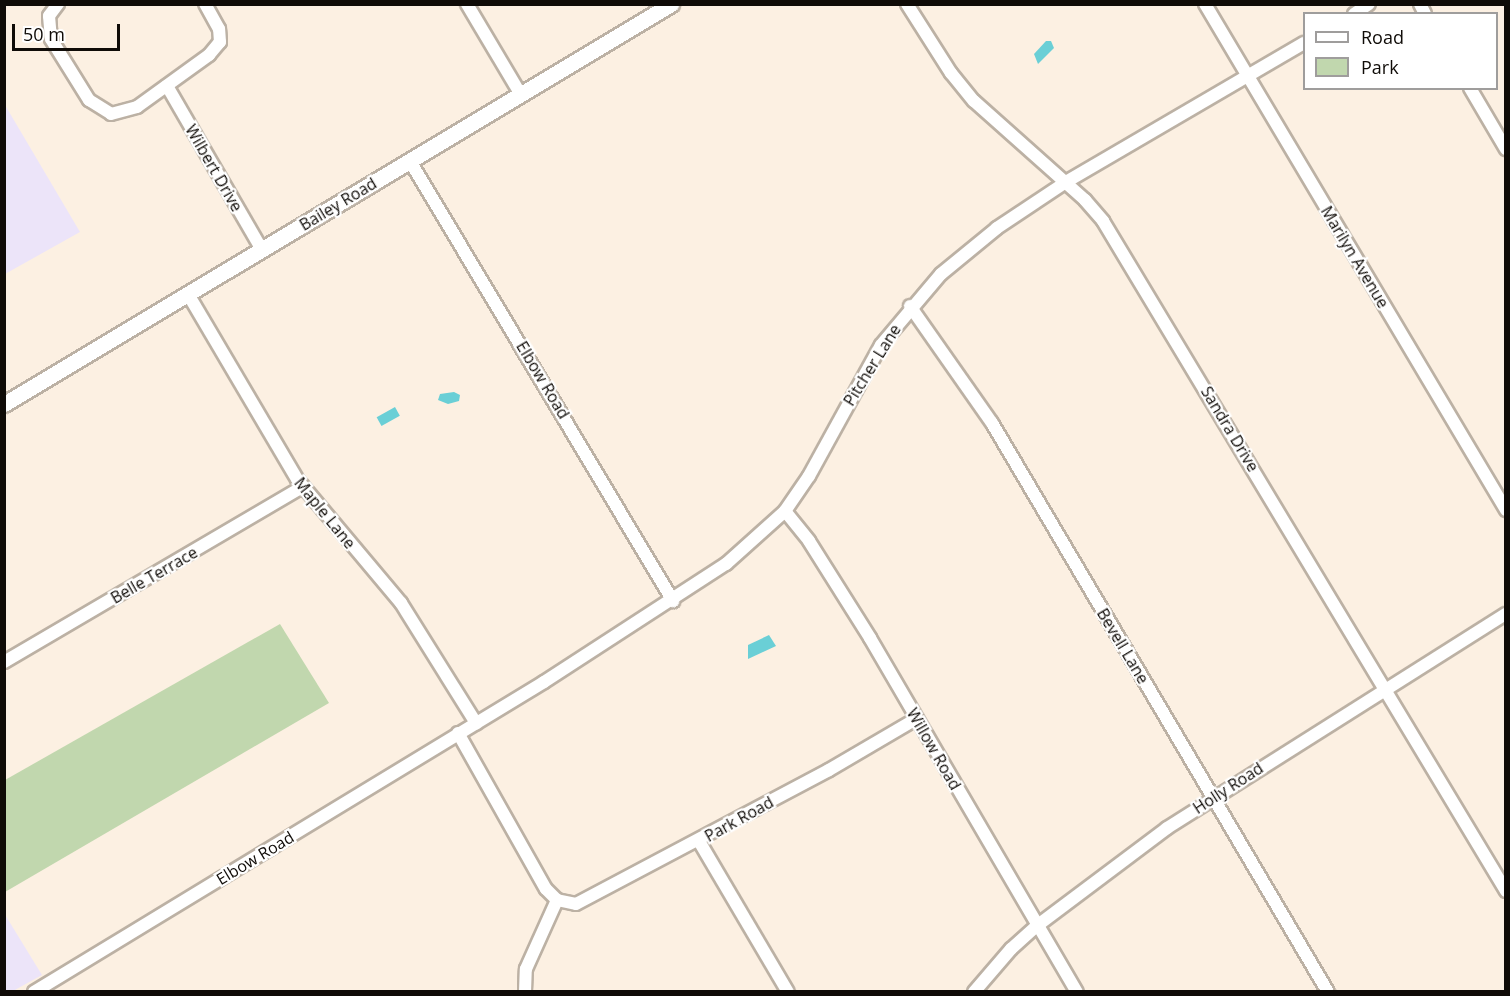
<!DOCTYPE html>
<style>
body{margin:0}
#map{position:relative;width:1510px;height:996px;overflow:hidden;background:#fcf0e2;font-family:"Open Sans",sans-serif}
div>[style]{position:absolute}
.commercial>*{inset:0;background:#ece4f9}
.green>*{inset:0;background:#c1d7ae}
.water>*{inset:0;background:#6acfd6;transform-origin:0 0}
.roads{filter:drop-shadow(2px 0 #bcb1a4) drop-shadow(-2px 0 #bcb1a4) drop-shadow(0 2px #bcb1a4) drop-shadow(0 -2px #bcb1a4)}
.minor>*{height:12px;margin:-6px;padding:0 6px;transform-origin:6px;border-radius:6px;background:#fff}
.tertiary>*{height:15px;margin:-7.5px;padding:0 7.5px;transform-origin:7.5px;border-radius:7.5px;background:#fff}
span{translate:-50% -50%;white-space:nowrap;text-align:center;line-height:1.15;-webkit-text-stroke:4.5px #fff;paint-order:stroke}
.street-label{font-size:16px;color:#0f0b07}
.frame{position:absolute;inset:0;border:6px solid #0f0b07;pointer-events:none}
.legend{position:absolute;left:1303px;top:12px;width:195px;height:78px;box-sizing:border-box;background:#fff;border:2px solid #9f9d9c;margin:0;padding:8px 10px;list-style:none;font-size:18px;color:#0f0b07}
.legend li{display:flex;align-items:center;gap:12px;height:30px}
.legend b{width:30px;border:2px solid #9f9d9c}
.scale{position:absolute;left:12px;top:24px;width:108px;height:27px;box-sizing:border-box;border:3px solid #0f0b07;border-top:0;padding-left:8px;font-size:18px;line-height:21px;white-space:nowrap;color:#0f0b07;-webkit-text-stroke:4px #fff;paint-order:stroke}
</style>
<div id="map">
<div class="commercial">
<div style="clip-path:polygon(5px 105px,80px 232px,5px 274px,4px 274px)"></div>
<div style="clip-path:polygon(4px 913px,42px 975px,13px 991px,5px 991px)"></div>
</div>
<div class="green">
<div style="clip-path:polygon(280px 624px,329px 703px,5px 892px,5px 780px)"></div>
</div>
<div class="water">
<div style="clip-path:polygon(1046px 41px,1051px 41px,1054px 48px,1038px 64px,1034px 54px)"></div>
<div style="clip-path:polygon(454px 392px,460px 395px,459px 401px,448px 404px,438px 400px,440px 394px)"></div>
<div style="left:395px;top:407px;width:10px;height:21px;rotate:61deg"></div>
<div style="clip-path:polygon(769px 635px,776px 646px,748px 659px,748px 645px)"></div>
</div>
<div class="roads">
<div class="minor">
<div style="left:58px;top:4px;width:15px;rotate:127deg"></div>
<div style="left:49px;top:16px;width:23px;rotate:85deg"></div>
<div style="left:51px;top:39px;width:72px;rotate:58.1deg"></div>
<div style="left:89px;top:100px;width:26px;rotate:32deg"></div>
<div style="left:111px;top:114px;width:27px;rotate:-15deg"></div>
<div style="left:137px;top:107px;width:89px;rotate:-35.8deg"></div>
<div style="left:209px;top:55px;width:17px;rotate:-50deg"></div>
<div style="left:220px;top:42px;width:13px;rotate:-94deg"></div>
<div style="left:219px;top:29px;width:29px;rotate:-119deg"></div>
<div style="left:467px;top:4px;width:106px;rotate:59.3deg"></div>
<div style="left:907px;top:4px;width:82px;rotate:57.5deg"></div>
<div style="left:951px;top:73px;width:36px;rotate:51deg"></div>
<div style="left:974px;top:101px;width:149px;rotate:41.7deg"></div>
<div style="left:1085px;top:200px;width:28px;rotate:49deg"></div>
<div style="left:1103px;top:221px;width:782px;rotate:58.97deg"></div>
<div style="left:1205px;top:4px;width:589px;rotate:59.25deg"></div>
<div style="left:1420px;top:4px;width:11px;rotate:63deg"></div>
<div style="left:1354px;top:14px;width:18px;rotate:-34deg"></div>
<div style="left:167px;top:86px;width:190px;rotate:59.9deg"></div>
<div style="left:1470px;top:88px;width:71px;rotate:59.5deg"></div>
<div style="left:410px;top:161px;width:513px;rotate:59.13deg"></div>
<div style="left:188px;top:294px;width:215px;rotate:59.5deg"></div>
<div style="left:297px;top:479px;width:162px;rotate:50deg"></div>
<div style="left:401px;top:603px;width:142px;rotate:58deg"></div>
<div style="left:910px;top:306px;width:143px;rotate:55deg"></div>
<div style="left:992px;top:423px;width:661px;rotate:59.44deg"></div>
<div style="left:785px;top:511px;width:38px;rotate:51deg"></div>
<div style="left:809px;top:541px;width:115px;rotate:57.8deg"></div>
<div style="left:870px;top:638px;width:410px;rotate:59.7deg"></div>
<div style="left:4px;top:662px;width:346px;rotate:-30.4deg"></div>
<div style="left:458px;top:733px;width:179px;rotate:60.6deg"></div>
<div style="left:546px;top:889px;width:16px;rotate:45deg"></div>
<div style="left:557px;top:900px;width:19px;rotate:12deg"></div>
<div style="left:576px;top:904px;width:286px;rotate:-27.9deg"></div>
<div style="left:829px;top:770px;width:101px;rotate:-30.4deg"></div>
<div style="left:699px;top:841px;width:175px;rotate:59.5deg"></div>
<div style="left:34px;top:992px;width:597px;rotate:-31.29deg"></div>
<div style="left:544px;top:682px;width:217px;rotate:-33deg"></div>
<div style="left:726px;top:564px;width:79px;rotate:-41.9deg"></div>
<div style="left:785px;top:511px;width:42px;rotate:-55.6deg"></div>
<div style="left:809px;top:476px;width:149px;rotate:-61.2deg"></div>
<div style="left:881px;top:345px;width:93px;rotate:-49.8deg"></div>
<div style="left:941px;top:274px;width:72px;rotate:-39.4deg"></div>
<div style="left:997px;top:228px;width:83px;rotate:-33.7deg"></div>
<div style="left:1066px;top:182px;width:276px;rotate:-30.3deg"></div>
<div style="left:525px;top:992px;width:23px;rotate:-88deg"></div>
<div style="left:526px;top:969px;width:76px;rotate:-65.8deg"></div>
<div style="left:974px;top:992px;width:57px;rotate:-49.3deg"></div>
<div style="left:1011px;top:949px;width:36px;rotate:-42deg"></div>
<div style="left:1038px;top:925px;width:161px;rotate:-36.9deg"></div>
<div style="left:1167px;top:828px;width:401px;rotate:-32.3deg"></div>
</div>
<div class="tertiary">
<div style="left:4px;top:404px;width:778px;rotate:-30.95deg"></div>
</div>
</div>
<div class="street-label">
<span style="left:214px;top:168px;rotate:60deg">Wilbert Drive</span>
<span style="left:338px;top:204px;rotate:-31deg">Bailey Road</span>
<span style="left:1355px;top:257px;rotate:59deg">Marilyn Avenue</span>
<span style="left:872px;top:365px;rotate:-58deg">Pitcher Lane</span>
<span style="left:543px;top:380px;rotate:59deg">Elbow Road</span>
<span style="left:1230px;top:429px;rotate:59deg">Sandra Drive</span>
<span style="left:325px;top:513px;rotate:51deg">Maple Lane</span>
<span style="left:154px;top:575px;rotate:-30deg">Belle Terrace</span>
<span style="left:1123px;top:646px;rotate:59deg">Bevell Lane</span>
<span style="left:934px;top:749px;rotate:60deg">Willow Road</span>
<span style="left:1228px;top:788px;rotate:-33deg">Holly Road</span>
<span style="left:739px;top:819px;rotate:-29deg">Park Road</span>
<span style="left:255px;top:858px;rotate:-31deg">Elbow Road</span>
</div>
<div class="frame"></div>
<ul class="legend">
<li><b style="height:8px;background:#fff"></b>Road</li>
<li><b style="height:16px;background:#c1d7ae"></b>Park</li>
</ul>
<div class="scale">50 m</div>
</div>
